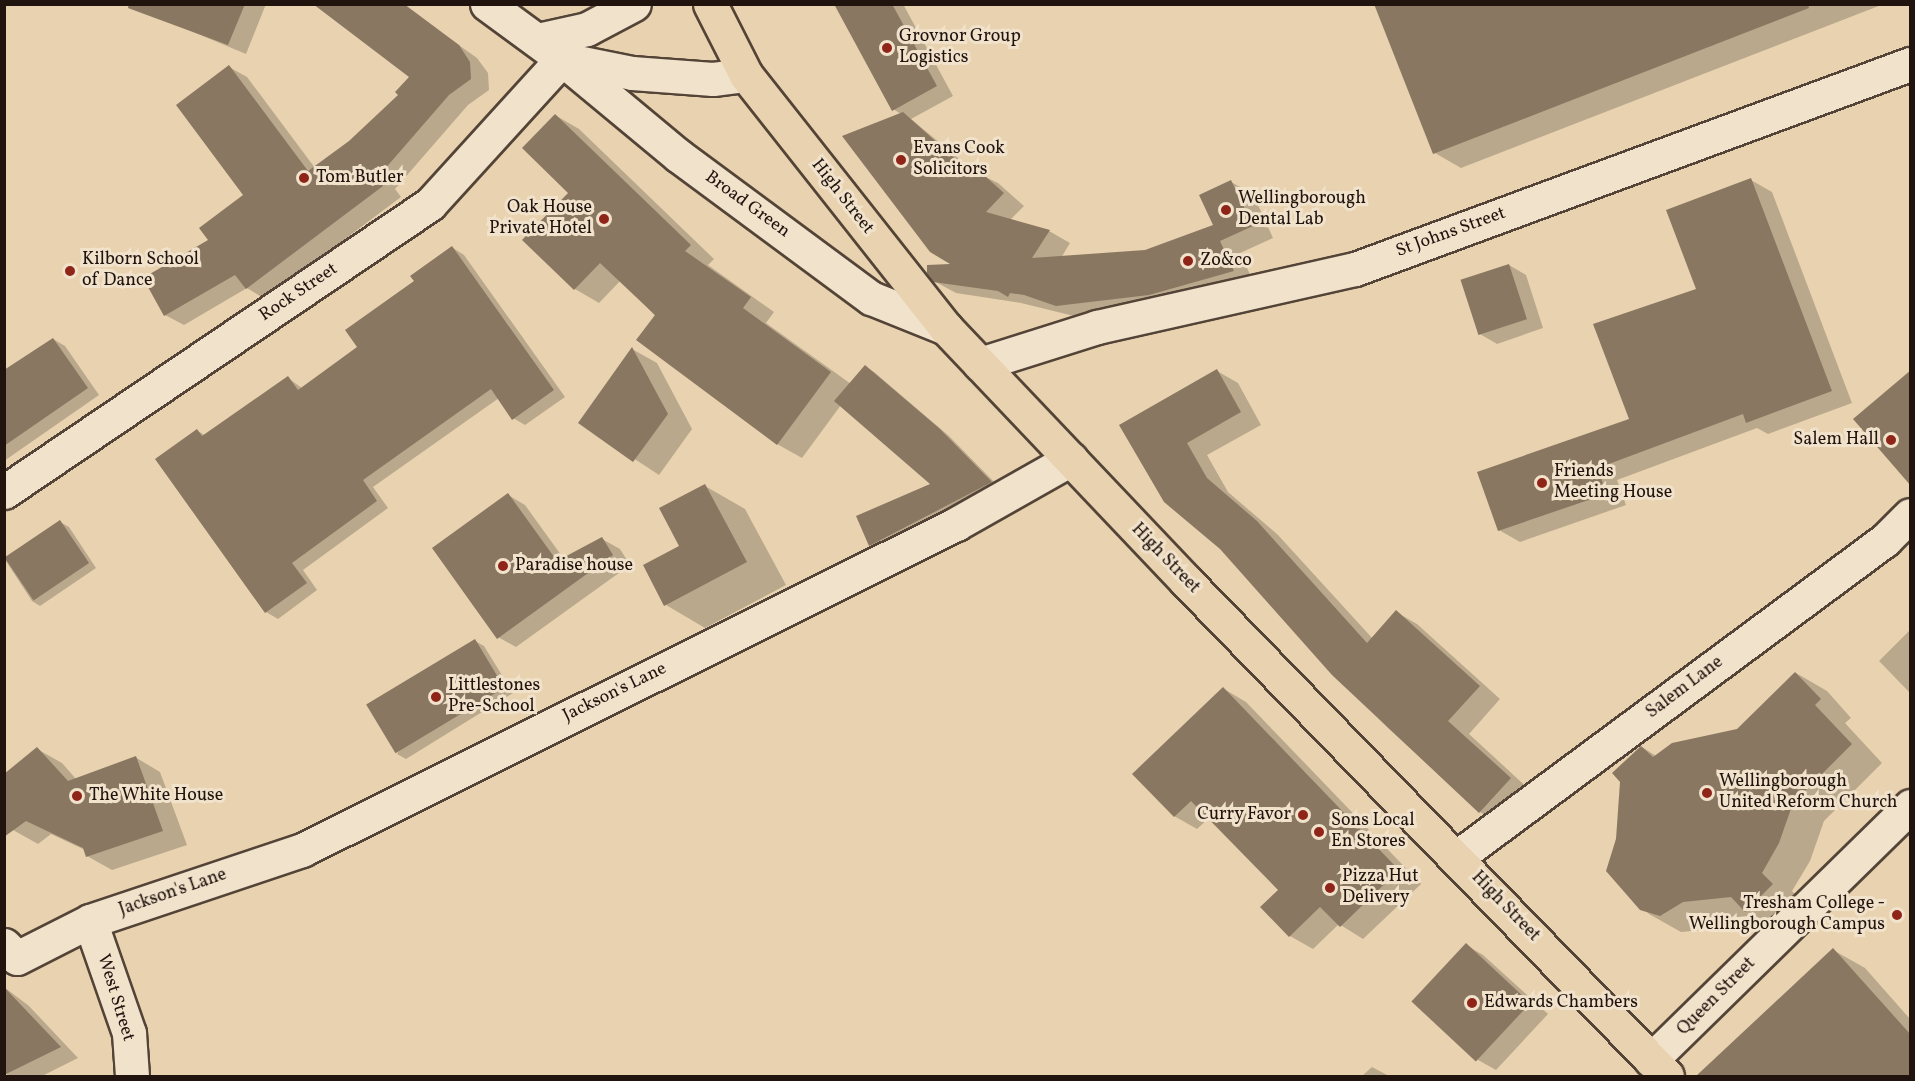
<!DOCTYPE html>
<style>
body{margin:0}
#map{position:relative;width:1915px;height:1081px;overflow:hidden;background:#e9d2af;font-family:Vollkorn,serif}
div>[style]{position:absolute}
.shadow>*{inset:0;background:#0003}
.building>*{inset:0;background:#897762;transform-origin:0 0}
.roads{filter:drop-shadow(2px 0 #534437) drop-shadow(-2px 0 #534437) drop-shadow(0 2px #534437) drop-shadow(0 -2px #534437)}
.minor>*{height:33px;margin:-16.5px;padding:0 16.5px;transform-origin:16.5px;border-radius:16.5px;background:#f1e2cb}
.tertiary>*{height:33px;margin:-16.5px;padding:0 16.5px;transform-origin:16.5px;border-radius:16.5px;background:#f1e2cb}
.primary>*{height:33px;margin:-16.5px;padding:0 16.5px;transform-origin:16.5px;border-radius:16.5px;background:#e9d2af}
.dots>*{width:16px;height:16px;translate:-50% -50%;box-sizing:border-box;border:3px solid #f1e2cb;border-radius:50%}
span{translate:-50% -50%;white-space:nowrap;text-align:center;line-height:1.15;-webkit-text-stroke:6px #f1e2cb;paint-order:stroke}
.poi-label{font-size:18px;color:#21140f}
.left{translate:0 -50%;text-align:left}
.right{translate:-100% -50%;text-align:right}
.street-label{font-size:18px;color:#21140f}
.frame{position:absolute;inset:0;border:6px solid #21140f;pointer-events:none}
</style>
<div id="map">
<div class="shadow">
<div style="clip-path:polygon(174px 4px,266px 4px,246px 54px,167px 21px)"></div>
<div style="clip-path:polygon(401px 4px,477px 58px,488px 73px,489px 90px,468px 105px,395px 189px,401px 197px,265px 299px,247px 288px,184px 325px,165px 315px,211px 240px,245px 195px,229px 67px,247px 77px,315px 168px,350px 142px,400px 95px,411px 77px)"></div>
<div style="clip-path:polygon(850px 4px,903px 4px,953px 96px,911px 119px,975px 172px,998px 183px,1024px 206px,1010px 220px,1049px 231px,1070px 243px,1061px 258px,1146px 252px,1215px 226px,1231px 182px,1253px 194px,1273px 238px,1240px 253px,1254px 283px,1078px 317px,1021px 303px,956px 293px,934px 281px,955px 265px,901px 114px,893px 109px)"></div>
<div style="clip-path:polygon(1376px 4px,1884px 4px,1461px 168px,1435px 153px)"></div>
<div style="clip-path:polygon(555px 115px,579px 129px,714px 259px,708px 265px,774px 312px,766px 323px,851px 384px,865px 367px,874px 372px,949px 436px,999px 487px,879px 550px,870px 545px,932px 485px,841px 405px,802px 458px,777px 444px,621px 280px,599px 303px,575px 289px,570px 193px)"></div>
<div style="clip-path:polygon(1751px 180px,1772px 192px,1852px 403px,1768px 434px,1757px 428px,1617px 480px,1626px 505px,1520px 542px,1499px 530px,1631px 420px)"></div>
<div style="clip-path:polygon(453px 248px,464px 255px,565px 397px,525px 425px,513px 418px,499px 398px,373px 487px,388px 508px,303px 570px,317px 590px,278px 619px,266px 612px,198px 431px,206px 436px,288px 378px,302px 388px,359px 347px,416px 282px)"></div>
<div style="clip-path:polygon(1509px 265px,1526px 275px,1543px 328px,1497px 344px,1480px 334px)"></div>
<div style="clip-path:polygon(53px 339px,65px 346px,99px 395px,4px 461px,4px 373px)"></div>
<div style="clip-path:polygon(632px 349px,657px 363px,692px 429px,659px 475px,580px 423px)"></div>
<div style="clip-path:polygon(1217px 371px,1238px 383px,1261px 425px,1207px 455px,1228px 492px,1278px 535px,1373px 639px,1396px 612px,1417px 624px,1500px 699px,1469px 734px,1531px 791px,1501px 824px,1480px 812px,1387px 727px,1221px 548px,1121px 425px)"></div>
<div style="clip-path:polygon(705px 486px,745px 509px,786px 585px,705px 628px,666px 605px,645px 566px,681px 547px)"></div>
<div style="clip-path:polygon(508px 495px,525px 505px,564px 559px,602px 539px,620px 549px,630px 565px,516px 647px,498px 637px)"></div>
<div style="clip-path:polygon(60px 522px,69px 527px,96px 568px,40px 606px,32px 601px,4px 558px)"></div>
<div style="clip-path:polygon(1910px 630px,1910px 693px,1879px 661px)"></div>
<div style="clip-path:polygon(475px 641px,484px 646px,513px 693px,406px 759px,397px 754px)"></div>
<div style="clip-path:polygon(1796px 673px,1827px 691px,1851px 718px,1845px 723px,1882px 763px,1824px 821px,1810px 861px,1792px 891px,1803px 903px,1777px 929px,1754px 915px,1715px 920px,1702px 930px,1681px 932px,1649px 914px,1607px 871px,1642px 747px,1656px 756px,1738px 730px)"></div>
<div style="clip-path:polygon(1224px 689px,1246px 702px,1421px 884px,1363px 939px,1339px 924px,1313px 949px,1290px 936px,1280px 890px,1210px 817px,1197px 829px,1174px 816px)"></div>
<div style="clip-path:polygon(37px 749px,62px 763px,76px 779px,135px 757px,160px 772px,187px 845px,112px 870px,87px 856px,85px 850px,51px 834px,38px 844px,13px 830px)"></div>
<div style="clip-path:polygon(1466px 945px,1483px 955px,1548px 1014px,1496px 1070px,1478px 1060px,1414px 1002px)"></div>
<div style="clip-path:polygon(1833px 950px,1865px 968px,1910px 1019px,1910px 1076px)"></div>
<div style="clip-path:polygon(4px 987px,29px 1006px,78px 1058px,42px 1076px,10px 1076px,4px 1073px)"></div>
<div style="clip-path:polygon(1372px 1067px,1389px 1076px,1362px 1076px)"></div>
</div>
<div class="building">
<div style="clip-path:polygon(129px 4px,245px 4px,228px 45px,128px 8px)"></div>
<div style="clip-path:polygon(313px 4px,404px 4px,459px 45px,470px 62px,471px 79px,449px 95px,377px 178px,383px 186px,246px 289px,235px 275px,164px 316px,143px 278px,208px 240px,199px 228px,243px 195px,176px 105px,229px 65px,308px 171px,349px 141px,398px 95px,395px 92px,409px 77px)"></div>
<div style="clip-path:polygon(834px 4px,892px 4px,937px 86px,892px 111px)"></div>
<div style="clip-path:polygon(1374px 4px,1808px 4px,1809px 8px,1433px 154px)"></div>
<div style="clip-path:polygon(903px 112px,971px 173px,976px 168px,1004px 193px,986px 212px,1050px 230px,1032px 258px,1145px 250px,1213px 225px,1199px 195px,1231px 180px,1253px 226px,1220px 241px,1234px 271px,1149px 295px,1056px 306px,1024px 295px,1010px 293px,1008px 297px,998px 291px,933px 282px,927px 273px,927px 265px,950px 264px,930px 252px,842px 136px)"></div>
<div style="clip-path:polygon(555px 114px,691px 245px,685px 251px,751px 297px,743px 308px,831px 372px,777px 445px,636px 340px,655px 315px,600px 263px,574px 290px,522px 240px,568px 193px,522px 148px)"></div>
<div style="clip-path:polygon(1751px 178px,1832px 391px,1746px 423px,1743px 414px,1598px 468px,1606px 494px,1498px 531px,1477px 472px,1629px 419px,1593px 324px,1696px 289px,1666px 210px)"></div>
<div style="clip-path:polygon(452px 246px,554px 390px,512px 420px,491px 389px,363px 480px,377px 501px,292px 563px,307px 583px,265px 613px,155px 459px,197px 429px,202px 436px,288px 376px,298px 390px,357px 347px,345px 330px,414px 281px,410px 276px)"></div>
<div style="left:1509px;top:264px;width:58px;height:51px;rotate:72deg"></div>
<div style="clip-path:polygon(53px 338px,88px 388px,4px 446px,4px 370px)"></div>
<div style="clip-path:polygon(632px 347px,668px 414px,633px 462px,578px 423px)"></div>
<div style="clip-path:polygon(865px 365px,940px 429px,992px 482px,869px 546px,856px 516px,930px 484px,834px 401px)"></div>
<div style="clip-path:polygon(1217px 369px,1241px 412px,1187px 443px,1207px 478px,1257px 521px,1367px 643px,1396px 610px,1480px 686px,1448px 721px,1511px 778px,1479px 813px,1332px 675px,1220px 549px,1164px 502px,1119px 425px)"></div>
<div style="clip-path:polygon(1911px 370px,1911px 486px,1853px 419px)"></div>
<div style="clip-path:polygon(705px 484px,747px 562px,664px 606px,643px 565px,679px 546px,659px 508px)"></div>
<div style="clip-path:polygon(508px 493px,557px 561px,602px 537px,613px 555px,497px 639px,432px 548px)"></div>
<div style="left:60px;top:520px;width:52px;height:67px;rotate:56deg"></div>
<div style="left:475px;top:639px;width:57px;height:127px;rotate:59deg"></div>
<div style="clip-path:polygon(1795px 672px,1821px 699px,1815px 705px,1852px 744px,1793px 803px,1779px 843px,1762px 873px,1773px 884px,1745px 912px,1731px 897px,1683px 902px,1660px 916px,1640px 910px,1606px 871px,1616px 839px,1620px 782px,1612px 773px,1641px 746px,1653px 757px,1672px 743px,1737px 729px)"></div>
<div style="clip-path:polygon(1223px 687px,1399px 870px,1340px 927px,1320px 907px,1289px 937px,1260px 907px,1278px 890px,1191px 801px,1174px 817px,1132px 774px)"></div>
<div style="clip-path:polygon(37px 747px,68px 781px,136px 756px,163px 831px,86px 857px,83px 848px,26px 821px,4px 837px,4px 774px)"></div>
<div style="left:1466px;top:943px;width:88px;height:80px;rotate:43deg"></div>
<div style="clip-path:polygon(1833px 948px,1911px 1035px,1911px 1077px,1695px 1077px)"></div>
<div style="clip-path:polygon(4px 987px,61px 1047px,4px 1075px)"></div>
</div>
<div class="roads">
<div class="minor">
<div style="left:980px;top:364px;width:123px;rotate:-17.5deg"></div>
<div style="left:1097px;top:327px;width:264px;rotate:-12.7deg"></div>
<div style="left:1355px;top:269px;width:592px;rotate:-20.27deg"></div>
<div style="left:4px;top:492px;width:514px;rotate:-34.06deg"></div>
<div style="left:430px;top:204px;width:196px;rotate:-47.7deg"></div>
<div style="left:1457px;top:857px;width:533px;rotate:-36.53deg"></div>
<div style="left:1885px;top:540px;width:35px;rotate:-45deg"></div>
<div style="left:90px;top:921px;width:119px;rotate:70.8deg"></div>
<div style="left:129px;top:1033px;width:43px;rotate:86deg"></div>
<div style="left:4px;top:945px;width:18px;rotate:45deg"></div>
<div style="left:17px;top:958px;width:82px;rotate:-26.9deg"></div>
<div style="left:90px;top:921px;width:224px;rotate:-18.5deg"></div>
<div style="left:302px;top:850px;width:731px;rotate:-26.49deg"></div>
<div style="left:956px;top:524px;width:132px;rotate:-29.5deg"></div>
<div style="left:1651px;top:1060px;width:363px;rotate:-44.4deg"></div>
</div>
<div class="tertiary">
<div style="left:487px;top:4px;width:93px;rotate:36.3deg"></div>
<div style="left:562px;top:59px;width:152px;rotate:39.7deg"></div>
<div style="left:679px;top:156px;width:239px;rotate:36.5deg"></div>
<div style="left:871px;top:298px;width:81px;rotate:21.8deg"></div>
<div style="left:537px;top:40px;width:51px;rotate:-12.4deg"></div>
<div style="left:587px;top:29px;width:53px;rotate:-28deg"></div>
<div style="left:567px;top:60px;width:66px;rotate:11.3deg"></div>
<div style="left:632px;top:73px;width:81px;rotate:4.2deg"></div>
<div style="left:713px;top:79px;width:33px;rotate:-7deg"></div>
</div>
<div class="primary">
<div style="left:710px;top:4px;width:80px;rotate:63.1deg"></div>
<div style="left:746px;top:75px;width:323px;rotate:51.7deg"></div>
<div style="left:946px;top:328px;width:349px;rotate:46.5deg"></div>
<div style="left:1186px;top:581px;width:690px;rotate:45.82deg"></div>
</div>
</div>
<div class="dots">
<div style="left:887px;top:48px;background:#8f2418"></div>
<div style="left:901px;top:160px;background:#8f2418"></div>
<div style="left:304px;top:178px;background:#8f2418"></div>
<div style="left:1226px;top:210px;background:#8f2418"></div>
<div style="left:604px;top:219px;background:#8f2418"></div>
<div style="left:1188px;top:261px;background:#8f2418"></div>
<div style="left:70px;top:271px;background:#8f2418"></div>
<div style="left:1891px;top:440px;background:#8f2418"></div>
<div style="left:1542px;top:483px;background:#8f2418"></div>
<div style="left:503px;top:566px;background:#8f2418"></div>
<div style="left:436px;top:697px;background:#8f2418"></div>
<div style="left:1707px;top:793px;background:#8f2418"></div>
<div style="left:77px;top:796px;background:#8f2418"></div>
<div style="left:1303px;top:815px;background:#8f2418"></div>
<div style="left:1319px;top:832px;background:#8f2418"></div>
<div style="left:1330px;top:888px;background:#8f2418"></div>
<div style="left:1897px;top:915px;background:#8f2418"></div>
<div style="left:1472px;top:1003px;background:#8f2418"></div>
</div>
<div class="poi-label">
<span class="left" style="left:899px;top:48px">Grovnor Group<br>Logistics</span>
<span class="left" style="left:913px;top:160px">Evans Cook<br>Solicitors</span>
<span class="left" style="left:316px;top:178px">Tom Butler</span>
<span class="left" style="left:1238px;top:210px">Wellingborough<br>Dental Lab</span>
<span class="right" style="left:592px;top:219px">Oak House<br>Private Hotel</span>
<span class="left" style="left:82px;top:271px">Kilborn School<br>of Dance</span>
<span class="left" style="left:1200px;top:261px">Zo&amp;co</span>
<span class="right" style="left:1879px;top:440px">Salem Hall</span>
<span class="left" style="left:1554px;top:483px">Friends<br>Meeting House</span>
<span class="left" style="left:515px;top:566px">Paradise house</span>
<span class="left" style="left:448px;top:697px">Littlestones<br>Pre-School</span>
<span class="left" style="left:1719px;top:793px">Wellingborough<br>United Reform Church</span>
<span class="left" style="left:89px;top:796px">The White House</span>
<span class="right" style="left:1291px;top:815px">Curry Favor</span>
<span class="left" style="left:1331px;top:832px">Sons Local<br>En Stores</span>
<span class="left" style="left:1342px;top:888px">Pizza Hut<br>Delivery</span>
<span class="right" style="left:1885px;top:915px">Tresham College -<br>Wellingborough Campus</span>
<span class="left" style="left:1484px;top:1003px">Edwards Chambers</span>
</div>
<div class="street-label">
<span style="left:842px;top:197px;rotate:52deg">High Street</span>
<span style="left:747px;top:205px;rotate:36deg">Broad Green</span>
<span style="left:1451px;top:233px;rotate:-20deg">St Johns Street</span>
<span style="left:299px;top:293px;rotate:-34deg">Rock Street</span>
<span style="left:1165px;top:559px;rotate:46deg">High Street</span>
<span style="left:1685px;top:688px;rotate:-37deg">Salem Lane</span>
<span style="left:615px;top:693px;rotate:-26deg">Jackson's Lane</span>
<span style="left:173px;top:893px;rotate:-19deg">Jackson's Lane</span>
<span style="left:1505px;top:907px;rotate:46deg">High Street</span>
<span style="left:1717px;top:997px;rotate:-45deg">Queen Street</span>
<span style="left:115px;top:998px;rotate:73deg">West Street</span>
</div>
<div class="frame"></div>
</div>
